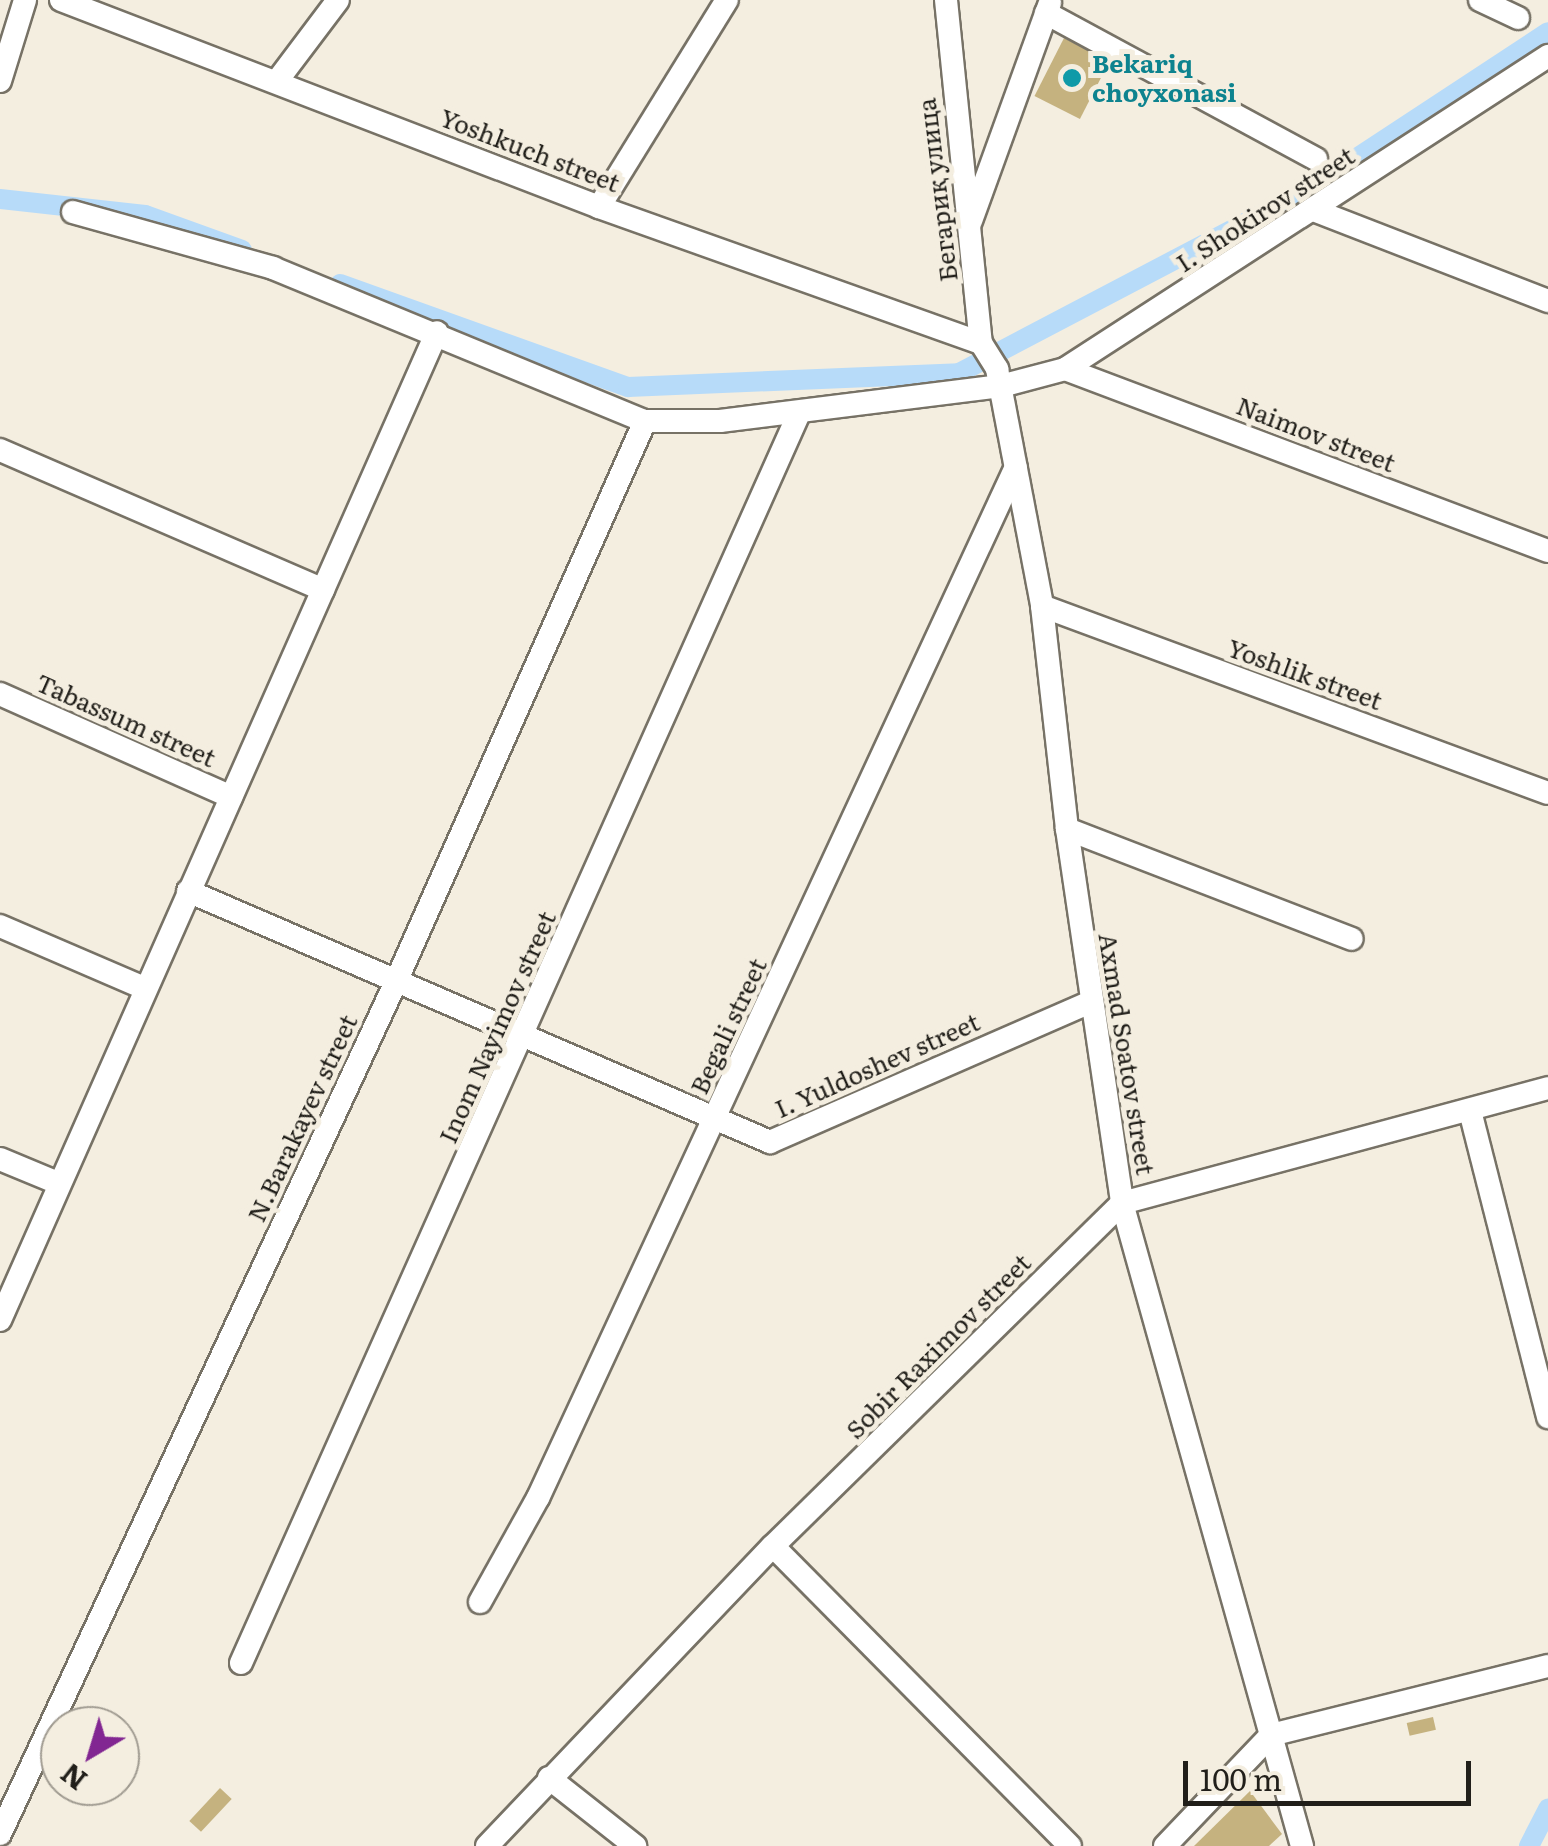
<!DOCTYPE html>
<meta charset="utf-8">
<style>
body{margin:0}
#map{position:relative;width:1548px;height:1846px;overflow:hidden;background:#f4eee0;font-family:Literata,serif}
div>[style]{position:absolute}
.canal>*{height:20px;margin:-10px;padding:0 10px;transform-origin:10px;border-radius:10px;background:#b7dbf9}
.building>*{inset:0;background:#c5b27f;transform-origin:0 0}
.roads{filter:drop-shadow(2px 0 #777266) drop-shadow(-2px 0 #777266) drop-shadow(0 2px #777266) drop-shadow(0 -2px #777266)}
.minor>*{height:22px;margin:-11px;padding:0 11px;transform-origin:11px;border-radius:11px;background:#fff}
.dots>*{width:28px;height:28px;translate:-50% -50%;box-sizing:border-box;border:5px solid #f4eee0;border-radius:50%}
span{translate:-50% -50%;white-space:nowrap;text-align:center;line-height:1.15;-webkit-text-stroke:10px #f4eee0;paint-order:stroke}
.culture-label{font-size:25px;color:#0d838f;font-weight:700}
.left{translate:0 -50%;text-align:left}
.street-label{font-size:25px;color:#211f1a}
.north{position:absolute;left:40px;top:1706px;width:100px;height:100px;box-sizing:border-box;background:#f4eee0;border:2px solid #a09b91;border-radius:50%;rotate:218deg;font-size:28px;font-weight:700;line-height:40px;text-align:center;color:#211f1a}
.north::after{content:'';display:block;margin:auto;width:35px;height:45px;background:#822692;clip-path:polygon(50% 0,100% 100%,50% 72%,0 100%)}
.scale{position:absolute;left:1183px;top:1761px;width:288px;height:45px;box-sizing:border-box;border:5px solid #211f1a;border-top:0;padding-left:12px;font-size:30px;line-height:35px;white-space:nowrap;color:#211f1a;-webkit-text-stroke:8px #f4eee0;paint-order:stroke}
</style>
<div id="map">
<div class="canal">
<div style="left:1355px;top:159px;width:231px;rotate:-33.3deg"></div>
<div style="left:0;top:199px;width:146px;rotate:6.3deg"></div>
<div style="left:145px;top:215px;width:103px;rotate:19.8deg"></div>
<div style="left:340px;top:284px;width:306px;rotate:19.7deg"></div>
<div style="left:628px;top:387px;width:331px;rotate:-2.4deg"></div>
<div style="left:959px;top:373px;width:395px;rotate:-27.7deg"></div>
<div style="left:1529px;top:1846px;width:42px;rotate:-62.8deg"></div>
</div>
<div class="building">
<div style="left:1064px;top:38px;width:51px;height:65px;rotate:27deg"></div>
<div style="left:1433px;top:1717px;width:13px;height:27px;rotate:77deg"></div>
<div style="left:220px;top:1788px;width:16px;height:45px;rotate:43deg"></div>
<div style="clip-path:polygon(1250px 1791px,1282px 1834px,1269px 1846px,1194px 1846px)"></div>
</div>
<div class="roads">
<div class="minor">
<div style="left:61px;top:0;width:576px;rotate:21.04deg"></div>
<div style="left:599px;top:207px;width:405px;rotate:19.6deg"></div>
<div style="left:946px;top:0;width:345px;rotate:84.2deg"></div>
<div style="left:981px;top:343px;width:31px;rotate:58deg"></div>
<div style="left:997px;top:369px;width:241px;rotate:79.2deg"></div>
<div style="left:1042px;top:606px;width:224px;rotate:83.6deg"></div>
<div style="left:1067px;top:829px;width:378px;rotate:81.6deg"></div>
<div style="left:1122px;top:1203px;width:668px;rotate:74.36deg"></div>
<div style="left:1480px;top:0;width:42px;rotate:25.3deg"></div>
<div style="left:1046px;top:13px;width:307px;rotate:28.4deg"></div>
<div style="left:0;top:81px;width:85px;rotate:-72.8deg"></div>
<div style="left:277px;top:81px;width:101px;rotate:-53deg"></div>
<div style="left:599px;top:207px;width:243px;rotate:-58.3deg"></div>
<div style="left:1316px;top:211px;width:249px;rotate:21.2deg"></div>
<div style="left:73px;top:212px;width:208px;rotate:15.6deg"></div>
<div style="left:273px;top:268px;width:402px;rotate:22.4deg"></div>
<div style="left:645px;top:421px;width:75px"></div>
<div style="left:720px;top:421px;width:283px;rotate:-7.1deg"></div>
<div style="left:1001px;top:386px;width:66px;rotate:-14.9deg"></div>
<div style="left:1065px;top:369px;width:576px;rotate:-32.94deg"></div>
<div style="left:971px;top:221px;width:232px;rotate:-70.1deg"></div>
<div style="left:1065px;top:369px;width:516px;rotate:20.65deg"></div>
<div style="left:0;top:450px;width:352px;rotate:23.4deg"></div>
<div style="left:1042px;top:606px;width:539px;rotate:20.28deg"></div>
<div style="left:0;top:694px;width:253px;rotate:24deg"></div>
<div style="left:1067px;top:829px;width:305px;rotate:21.1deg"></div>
<div style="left:188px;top:891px;width:634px;rotate:23.33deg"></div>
<div style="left:770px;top:1142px;width:350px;rotate:-23.6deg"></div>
<div style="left:0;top:926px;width:157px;rotate:23.3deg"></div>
<div style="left:1470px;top:1111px;width:316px;rotate:75.7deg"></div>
<div style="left:0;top:1159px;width:63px;rotate:22.5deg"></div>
<div style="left:0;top:1320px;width:1080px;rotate:-66.14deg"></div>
<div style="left:773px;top:1546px;width:422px;rotate:45.3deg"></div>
<div style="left:480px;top:1602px;width:119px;rotate:-60.9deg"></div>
<div style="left:538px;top:1498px;width:1136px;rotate:-65.13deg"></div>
<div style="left:241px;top:1663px;width:1369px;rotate:-65.94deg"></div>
<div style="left:549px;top:1778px;width:110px;rotate:38.3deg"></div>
<div style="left:0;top:1834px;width:937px;rotate:-65.08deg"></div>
<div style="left:395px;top:984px;width:616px;rotate:-66.06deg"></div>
<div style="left:487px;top:1846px;width:414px;rotate:-46.4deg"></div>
<div style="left:773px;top:1546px;width:489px;rotate:-44.5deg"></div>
<div style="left:1122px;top:1203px;width:441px;rotate:-15.1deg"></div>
<div style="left:1165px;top:1846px;width:153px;rotate:-46.3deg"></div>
<div style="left:1271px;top:1735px;width:285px;rotate:-14deg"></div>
</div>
</div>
<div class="dots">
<div style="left:1072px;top:78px;background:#0f9aa8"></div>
</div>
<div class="culture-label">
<span class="left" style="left:1092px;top:78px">Bekariq<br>choyxonasi</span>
</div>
<div class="street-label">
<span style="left:530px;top:150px;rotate:21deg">Yoshkuch street</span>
<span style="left:937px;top:190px;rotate:-97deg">Бегариқ улица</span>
<span style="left:1265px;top:209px;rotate:-33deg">I. Shokirov street</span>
<span style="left:1316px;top:434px;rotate:21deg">Naimov street</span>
<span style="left:1305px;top:674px;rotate:20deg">Yoshlik street</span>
<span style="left:126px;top:720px;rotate:24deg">Tabassum street</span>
<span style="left:728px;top:1026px;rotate:-65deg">Begali street</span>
<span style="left:497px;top:1027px;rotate:-66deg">Inom Nayimov street</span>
<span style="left:1127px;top:1054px;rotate:81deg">Axmad Soatov street</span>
<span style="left:877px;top:1065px;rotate:-24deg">I. Yuldoshev street</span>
<span style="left:302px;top:1118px;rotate:-65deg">N.Barakayev street</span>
<span style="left:938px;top:1346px;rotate:-45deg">Sobir Raximov street</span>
</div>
<div class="north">N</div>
<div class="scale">100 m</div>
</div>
